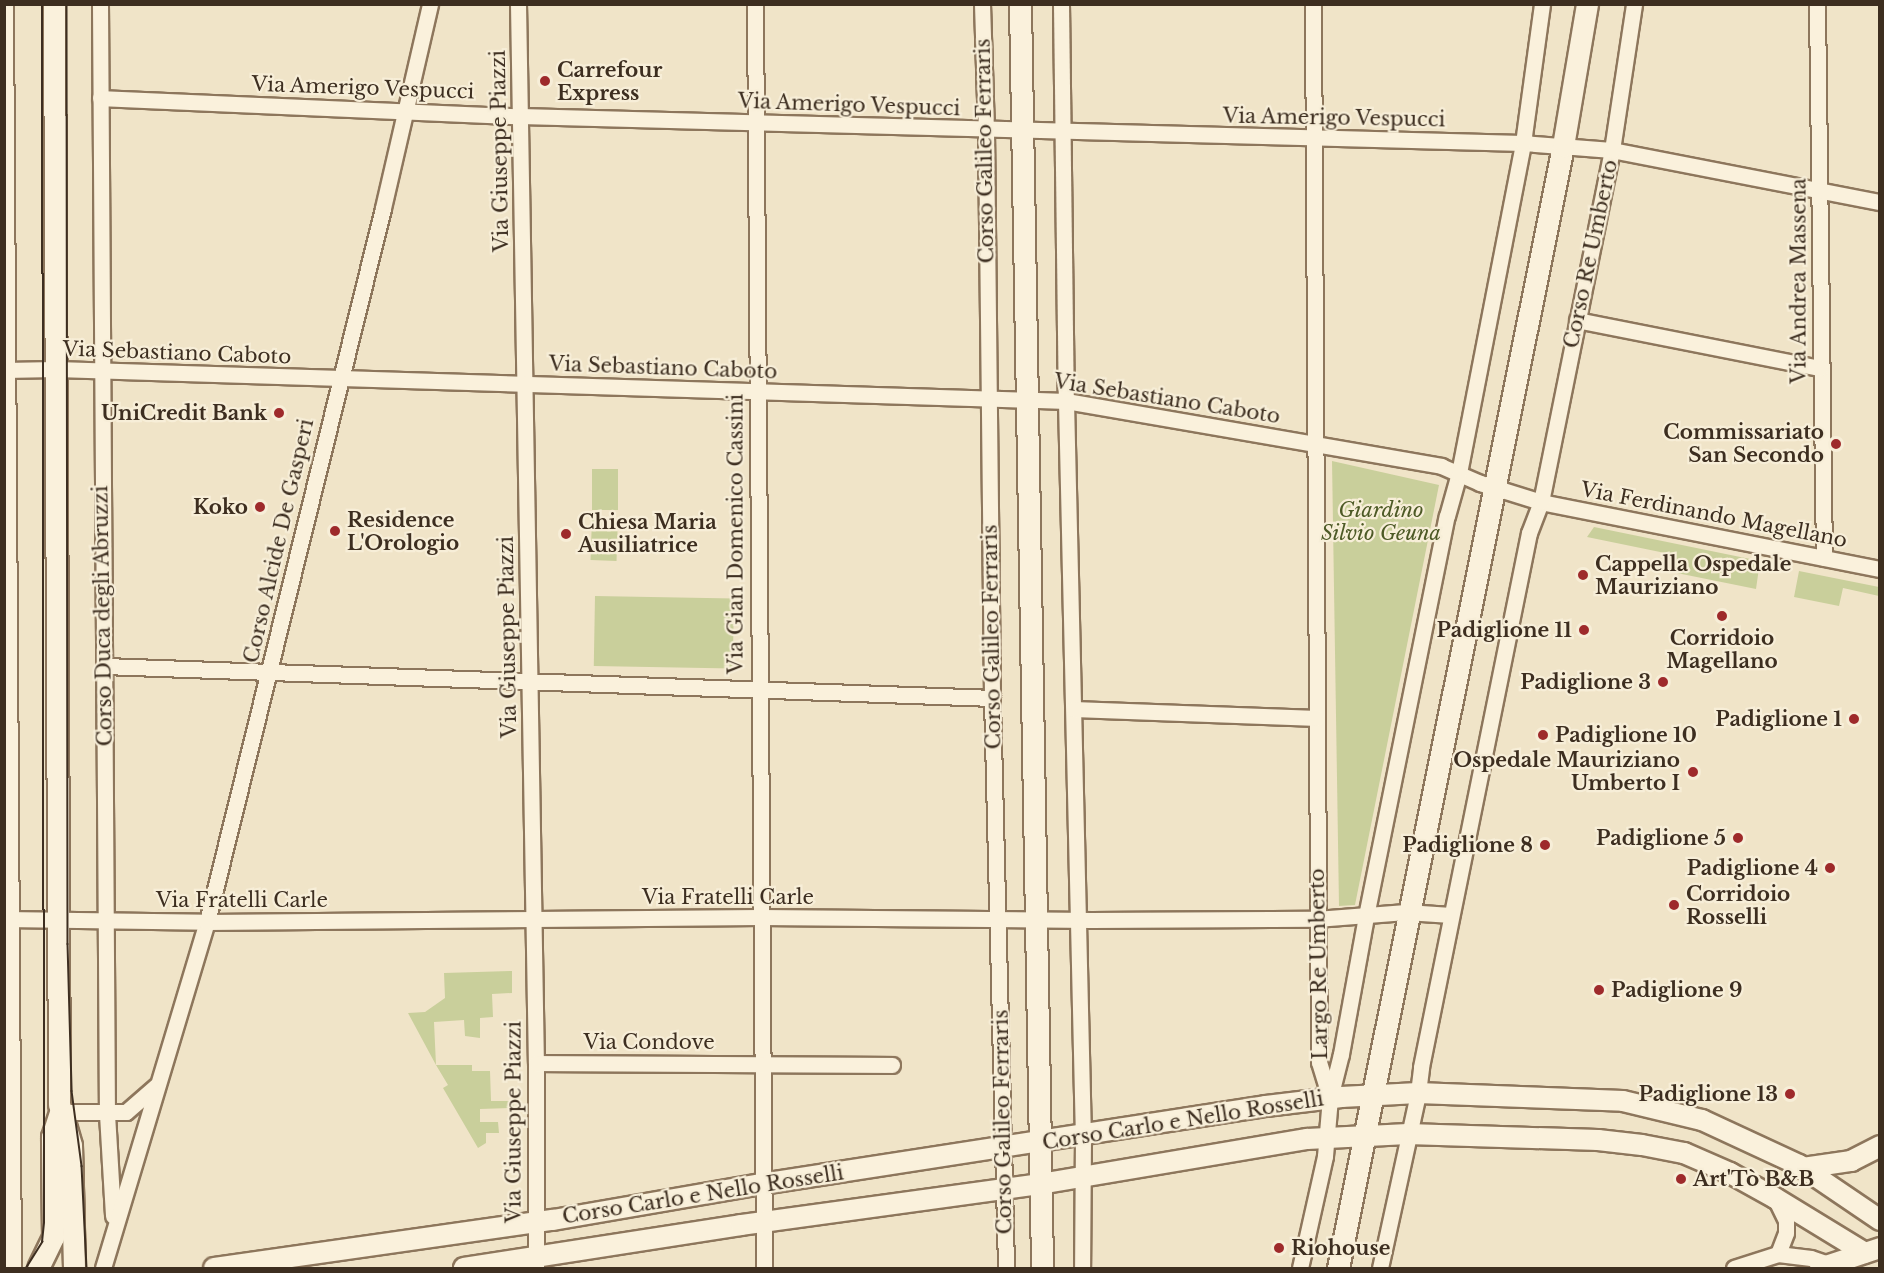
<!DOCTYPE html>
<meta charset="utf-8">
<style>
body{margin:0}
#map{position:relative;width:1884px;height:1273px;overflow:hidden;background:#f0e4c8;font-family:"Libre Baskerville",serif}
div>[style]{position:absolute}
.green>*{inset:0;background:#c9cf9b;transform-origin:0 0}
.roads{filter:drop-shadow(2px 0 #8d765c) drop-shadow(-2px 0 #8d765c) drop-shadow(0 2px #8d765c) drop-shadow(0 -2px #8d765c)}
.minor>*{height:15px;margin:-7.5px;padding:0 7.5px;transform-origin:7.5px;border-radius:7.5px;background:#faf1dc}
.tertiary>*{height:20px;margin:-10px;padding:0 10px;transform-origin:10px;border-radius:10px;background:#faf1dc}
.secondary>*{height:21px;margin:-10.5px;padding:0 10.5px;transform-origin:10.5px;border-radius:10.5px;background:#faf1dc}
.tram>*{height:1.5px;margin:-0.75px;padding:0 0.75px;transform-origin:0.75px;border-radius:0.75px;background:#3d2e20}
.dots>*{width:16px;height:16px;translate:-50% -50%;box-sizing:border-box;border:3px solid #f7eed8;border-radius:50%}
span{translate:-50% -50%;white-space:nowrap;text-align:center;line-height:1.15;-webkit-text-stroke:4.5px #f7eed8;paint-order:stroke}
.poi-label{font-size:20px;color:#3d2e20;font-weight:700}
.left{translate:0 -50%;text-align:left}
.right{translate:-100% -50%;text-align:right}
.street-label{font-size:20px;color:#3d2e20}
.park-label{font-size:20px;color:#4d5a26;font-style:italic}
.frame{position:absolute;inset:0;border:6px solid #3d2e20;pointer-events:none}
</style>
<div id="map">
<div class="green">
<div style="clip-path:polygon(1332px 461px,1439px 485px,1355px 905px,1339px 906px)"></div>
<div style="left:592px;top:469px;width:26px;height:41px"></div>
<div style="left:592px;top:518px;width:26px;height:42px;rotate:2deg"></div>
<div style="clip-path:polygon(1594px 527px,1755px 560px,1759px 568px,1756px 589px,1662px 570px,1665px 553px,1587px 537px)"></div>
<div style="clip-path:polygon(1799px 571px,1879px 587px,1879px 596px,1843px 588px,1839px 606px,1794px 597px)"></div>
<div style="left:595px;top:596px;width:139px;height:70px;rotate:1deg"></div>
<div style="clip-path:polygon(512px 971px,512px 993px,492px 994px,493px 1017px,480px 1018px,480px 1038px,465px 1036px,464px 1020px,434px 1022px,436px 1065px,472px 1065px,472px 1071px,490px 1071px,491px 1101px,513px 1101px,514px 1108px,480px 1109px,480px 1122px,498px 1122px,499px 1133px,486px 1133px,486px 1143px,478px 1148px,443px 1088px,448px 1085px,436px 1065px,408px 1013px,425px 1012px,445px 998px,444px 973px)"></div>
</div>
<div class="roads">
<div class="minor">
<div style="left:5px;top:4px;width:1264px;rotate:89.64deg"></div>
<div style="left:100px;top:4px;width:1110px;rotate:89.64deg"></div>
<div style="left:107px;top:1114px;width:102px;rotate:86.6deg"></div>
<div style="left:518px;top:4px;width:1059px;rotate:89.03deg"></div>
<div style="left:536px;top:1063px;width:205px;rotate:90deg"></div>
<div style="left:755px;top:4px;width:1264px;rotate:89.59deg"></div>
<div style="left:982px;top:4px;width:127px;rotate:88.2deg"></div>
<div style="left:986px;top:131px;width:567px;rotate:89.39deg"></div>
<div style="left:992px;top:698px;width:570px;rotate:88.59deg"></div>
<div style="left:1061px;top:4px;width:397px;rotate:89.3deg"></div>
<div style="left:1066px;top:401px;width:735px;rotate:88.68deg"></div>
<div style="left:1083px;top:1136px;width:132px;rotate:90.4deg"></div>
<div style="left:1313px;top:4px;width:1058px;rotate:89.68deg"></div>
<div style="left:1319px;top:1062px;width:38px;rotate:73deg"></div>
<div style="left:1817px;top:4px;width:554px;rotate:89.28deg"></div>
<div style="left:100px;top:98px;width:420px;rotate:2.5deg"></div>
<div style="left:520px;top:116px;width:1003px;rotate:1.54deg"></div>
<div style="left:1523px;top:143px;width:89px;rotate:4.5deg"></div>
<div style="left:1612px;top:150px;width:273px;rotate:11deg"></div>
<div style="left:1577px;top:320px;width:248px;rotate:11.2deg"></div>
<div style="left:4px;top:370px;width:52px;rotate:-1.1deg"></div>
<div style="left:56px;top:369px;width:1011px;rotate:1.81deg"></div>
<div style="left:1066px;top:401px;width:381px;rotate:9.8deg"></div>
<div style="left:1441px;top:466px;width:43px;rotate:23.6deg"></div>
<div style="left:1480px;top:483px;width:64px;rotate:17.3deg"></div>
<div style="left:1541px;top:502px;width:346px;rotate:11.2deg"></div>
<div style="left:104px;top:666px;width:889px;rotate:2.06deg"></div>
<div style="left:1074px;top:709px;width:243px;rotate:2.1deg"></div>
<div style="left:4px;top:919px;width:203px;rotate:0.8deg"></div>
<div style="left:207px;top:922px;width:553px;rotate:-0.52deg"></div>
<div style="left:760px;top:917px;width:331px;rotate:0.5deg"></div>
<div style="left:1091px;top:920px;width:225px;rotate:-0.3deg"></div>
<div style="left:1316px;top:919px;width:90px;rotate:-4.4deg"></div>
<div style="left:1406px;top:912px;width:45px;rotate:3.8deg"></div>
<div style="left:536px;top:1063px;width:356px;rotate:0.3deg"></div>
<div style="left:60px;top:1112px;width:66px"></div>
<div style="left:126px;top:1112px;width:40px;rotate:-41deg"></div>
<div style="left:1775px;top:1198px;width:25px;rotate:64deg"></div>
<div style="left:1786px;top:1221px;width:12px;rotate:90deg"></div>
<div style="left:1786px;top:1233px;width:22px;rotate:111deg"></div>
<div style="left:103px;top:1268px;width:361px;rotate:-73.3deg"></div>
<div style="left:207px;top:922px;width:735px;rotate:-76.15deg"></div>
<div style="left:383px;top:208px;width:209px;rotate:-77deg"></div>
<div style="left:1300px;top:1268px;width:115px;rotate:-77.4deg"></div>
<div style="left:1325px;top:1156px;width:58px;rotate:-85.1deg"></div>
<div style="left:1330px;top:1098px;width:45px;rotate:-76deg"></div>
<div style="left:1341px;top:1054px;width:140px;rotate:-79.7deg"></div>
<div style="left:1366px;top:916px;width:408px;rotate:-78.6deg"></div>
<div style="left:1447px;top:516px;width:45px;rotate:-74.4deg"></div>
<div style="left:1459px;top:473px;width:336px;rotate:-79deg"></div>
<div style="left:1523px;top:143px;width:140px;rotate:-82.2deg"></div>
<div style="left:1380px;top:1268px;width:179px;rotate:-77.7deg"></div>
<div style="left:1418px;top:1093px;width:26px;rotate:-83deg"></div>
<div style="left:1421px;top:1067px;width:545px;rotate:-78.57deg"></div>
<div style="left:1529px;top:533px;width:33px;rotate:-69deg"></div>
<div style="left:1541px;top:502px;width:359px;rotate:-78.6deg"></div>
<div style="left:1612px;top:150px;width:148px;rotate:-81.4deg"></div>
<div style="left:1734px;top:1268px;width:46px;rotate:-17.7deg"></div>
<div style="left:1778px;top:1254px;width:33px;rotate:7deg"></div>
<div style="left:1811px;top:1258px;width:21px;rotate:19deg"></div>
</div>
<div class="tertiary">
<div style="left:1803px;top:1168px;width:49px;rotate:-8.3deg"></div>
<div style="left:1851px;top:1161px;width:33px;rotate:-27deg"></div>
<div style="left:214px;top:1268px;width:342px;rotate:-8.1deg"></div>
<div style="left:553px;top:1220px;width:212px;rotate:-9.8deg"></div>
<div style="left:762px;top:1184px;width:510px;rotate:-8.8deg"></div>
<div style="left:1266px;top:1106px;width:76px;rotate:-6.8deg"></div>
<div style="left:1341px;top:1097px;width:77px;rotate:-3deg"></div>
<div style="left:1418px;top:1093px;width:205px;rotate:2.2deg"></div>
<div style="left:1623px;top:1101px;width:81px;rotate:13.5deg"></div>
<div style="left:1702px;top:1120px;width:107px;rotate:24.9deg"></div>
<div style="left:1799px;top:1165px;width:98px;rotate:34.2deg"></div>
<div style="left:464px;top:1268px;width:280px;rotate:-8.8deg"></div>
<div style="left:741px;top:1225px;width:302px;rotate:-7.8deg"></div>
<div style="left:1040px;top:1184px;width:271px;rotate:-9.6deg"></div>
<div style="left:1307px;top:1139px;width:101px;rotate:-2.8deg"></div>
<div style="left:1408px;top:1134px;width:190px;rotate:1.8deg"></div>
<div style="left:1598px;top:1140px;width:44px;rotate:6.5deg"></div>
<div style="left:1642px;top:1145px;width:43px;rotate:10.8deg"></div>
<div style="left:1684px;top:1153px;width:50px;rotate:23.5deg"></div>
<div style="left:1730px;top:1173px;width:51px;rotate:29.1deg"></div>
<div style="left:1775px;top:1198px;width:105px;rotate:31.4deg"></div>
<div style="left:1820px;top:1268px;width:63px;rotate:-18.4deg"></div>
</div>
<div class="secondary">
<div style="left:54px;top:4px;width:1100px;rotate:89.74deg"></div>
<div style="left:59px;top:1104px;width:43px;rotate:73.7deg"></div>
<div style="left:71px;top:1145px;width:123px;rotate:88.6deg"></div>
<div style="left:1020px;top:4px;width:1264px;rotate:89deg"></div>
<div style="left:38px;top:1268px;width:34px;rotate:-64deg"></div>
<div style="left:53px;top:1237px;width:100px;rotate:-90.6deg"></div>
<div style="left:52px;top:1137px;width:26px;rotate:-72deg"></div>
<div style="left:1338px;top:1268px;width:1144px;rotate:-78.66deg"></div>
<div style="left:1563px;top:146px;width:144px;rotate:-80.4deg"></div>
</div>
</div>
<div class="tram">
<div style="left:67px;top:4px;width:940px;rotate:89.94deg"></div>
<div style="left:68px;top:944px;width:147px;rotate:88.4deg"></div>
<div style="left:72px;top:1091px;width:76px;rotate:82.4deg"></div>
<div style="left:82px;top:1166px;width:102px;rotate:87.2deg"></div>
<div style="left:26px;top:1268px;width:31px;rotate:-58deg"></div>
<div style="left:42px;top:1242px;width:19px;rotate:-84deg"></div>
<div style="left:44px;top:1223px;width:1219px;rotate:-90.09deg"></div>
</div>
<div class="dots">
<div style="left:545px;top:81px;background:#9e2a2b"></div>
<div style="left:279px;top:413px;background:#9e2a2b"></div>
<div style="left:1836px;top:444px;background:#9e2a2b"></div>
<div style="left:260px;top:507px;background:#9e2a2b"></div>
<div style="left:335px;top:531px;background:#9e2a2b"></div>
<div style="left:566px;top:534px;background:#9e2a2b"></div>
<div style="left:1583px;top:575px;background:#9e2a2b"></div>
<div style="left:1722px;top:616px;background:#9e2a2b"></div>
<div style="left:1584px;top:630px;background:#9e2a2b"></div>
<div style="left:1663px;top:682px;background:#9e2a2b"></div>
<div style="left:1854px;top:719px;background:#9e2a2b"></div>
<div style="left:1543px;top:735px;background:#9e2a2b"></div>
<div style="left:1693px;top:772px;background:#9e2a2b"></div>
<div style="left:1738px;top:838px;background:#9e2a2b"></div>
<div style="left:1545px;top:845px;background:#9e2a2b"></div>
<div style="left:1830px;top:868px;background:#9e2a2b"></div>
<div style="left:1674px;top:905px;background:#9e2a2b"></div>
<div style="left:1599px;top:990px;background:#9e2a2b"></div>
<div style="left:1790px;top:1094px;background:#9e2a2b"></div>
<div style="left:1681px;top:1179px;background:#9e2a2b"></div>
<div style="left:1279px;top:1248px;background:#9e2a2b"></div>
</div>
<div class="poi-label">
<span class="left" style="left:557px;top:82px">Carrefour<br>Express</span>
<span class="right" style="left:267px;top:413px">UniCredit Bank</span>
<span class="right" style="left:1824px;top:444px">Commissariato<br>San Secondo</span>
<span class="right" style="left:248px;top:507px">Koko</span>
<span class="left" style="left:347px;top:532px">Residence<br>L'Orologio</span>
<span class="left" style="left:578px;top:534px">Chiesa Maria<br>Ausiliatrice</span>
<span class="left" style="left:1595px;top:576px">Cappella Ospedale<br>Mauriziano</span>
<span class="right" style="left:1572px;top:630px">Padiglione 11</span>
<span style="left:1722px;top:650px">Corridoio<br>Magellano</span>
<span class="right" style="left:1651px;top:682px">Padiglione 3</span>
<span class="right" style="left:1842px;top:719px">Padiglione 1</span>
<span class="left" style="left:1555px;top:735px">Padiglione 10</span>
<span class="right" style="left:1680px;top:772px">Ospedale Mauriziano<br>Umberto I</span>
<span class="right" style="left:1726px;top:838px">Padiglione 5</span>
<span class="right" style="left:1533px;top:845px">Padiglione 8</span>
<span class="right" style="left:1818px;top:868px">Padiglione 4</span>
<span class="left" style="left:1686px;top:906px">Corridoio<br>Rosselli</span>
<span class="left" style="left:1611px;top:990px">Padiglione 9</span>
<span class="right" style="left:1778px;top:1094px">Padiglione 13</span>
<span class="left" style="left:1693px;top:1179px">Art'Tò B&amp;B</span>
<span class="left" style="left:1291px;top:1248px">Riohouse</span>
</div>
<div class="street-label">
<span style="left:363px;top:88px;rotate:2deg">Via Amerigo Vespucci</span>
<span style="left:849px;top:105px;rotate:2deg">Via Amerigo Vespucci</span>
<span style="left:1334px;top:118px;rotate:1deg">Via Amerigo Vespucci</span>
<span style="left:500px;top:151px;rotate:-91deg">Via Giuseppe Piazzi</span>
<span style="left:985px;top:151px;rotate:-91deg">Corso Galileo Ferraris</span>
<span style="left:1591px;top:254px;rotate:-78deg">Corso Re Umberto</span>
<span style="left:1799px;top:281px;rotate:-90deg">Via Andrea Massena</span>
<span style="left:177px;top:353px;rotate:2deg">Via Sebastiano Caboto</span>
<span style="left:663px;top:368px;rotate:2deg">Via Sebastiano Caboto</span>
<span style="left:1167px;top:399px;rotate:9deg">Via Sebastiano Caboto</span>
<span style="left:1714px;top:515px;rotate:11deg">Via Ferdinando Magellano</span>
<span style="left:736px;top:534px;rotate:-90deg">Via Gian Domenico Cassini</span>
<span style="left:279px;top:541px;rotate:-77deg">Corso Alcide De Gasperi</span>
<span style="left:103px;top:616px;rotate:-91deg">Corso Duca degli Abruzzi</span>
<span style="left:508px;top:637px;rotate:-91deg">Via Giuseppe Piazzi</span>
<span style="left:992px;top:637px;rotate:-91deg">Corso Galileo Ferraris</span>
<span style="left:728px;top:897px">Via Fratelli Carle</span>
<span style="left:242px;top:900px">Via Fratelli Carle</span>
<span style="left:1319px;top:964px;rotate:-91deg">Largo Re Umberto</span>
<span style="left:649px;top:1042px">Via Condove</span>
<span style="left:1183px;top:1121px;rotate:-9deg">Corso Carlo e Nello Rosselli</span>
<span style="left:514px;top:1122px;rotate:-90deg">Via Giuseppe Piazzi</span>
<span style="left:1003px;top:1122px;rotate:-91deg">Corso Galileo Ferraris</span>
<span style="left:703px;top:1195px;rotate:-9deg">Corso Carlo e Nello Rosselli</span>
</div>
<div class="park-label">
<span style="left:1381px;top:522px">Giardino<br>Silvio Geuna</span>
</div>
<div class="frame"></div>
</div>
